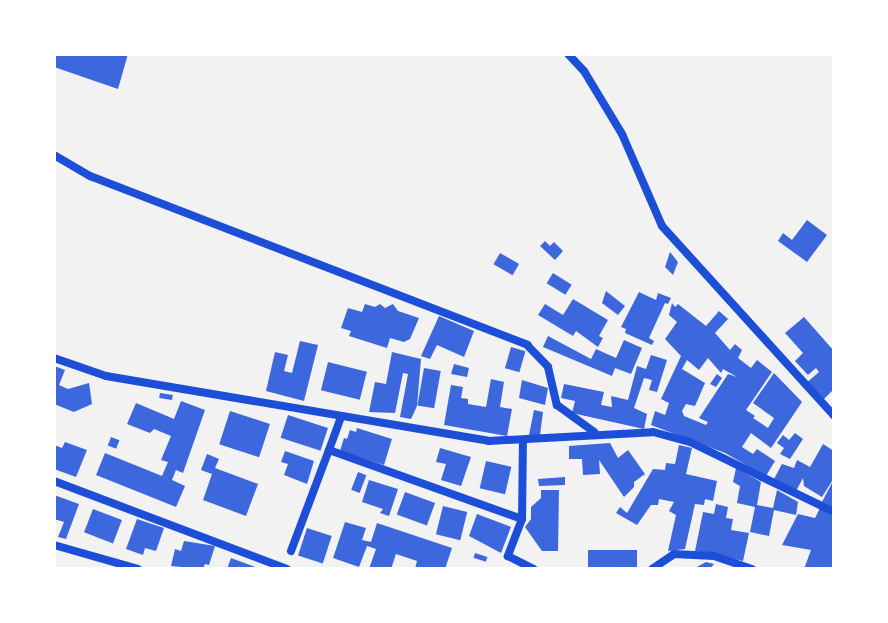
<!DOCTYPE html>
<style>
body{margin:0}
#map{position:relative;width:888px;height:623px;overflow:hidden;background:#f2f2f2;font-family:Jost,sans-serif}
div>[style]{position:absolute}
.building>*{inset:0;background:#3d67dc;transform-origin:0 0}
.minor>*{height:8px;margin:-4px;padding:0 4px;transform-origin:4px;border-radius:4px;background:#1d4ed8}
span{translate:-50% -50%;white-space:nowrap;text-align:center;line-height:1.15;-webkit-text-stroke:7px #fff;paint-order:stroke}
.frame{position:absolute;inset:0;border:56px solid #fff;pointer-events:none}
</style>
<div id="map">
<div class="building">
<div style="clip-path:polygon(54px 54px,128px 54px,118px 89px,54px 67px)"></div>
<div style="clip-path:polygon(807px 220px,827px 235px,807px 262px,778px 241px,783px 233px,792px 240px)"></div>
<div style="clip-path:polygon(545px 241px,550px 246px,554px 242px,563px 251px,555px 260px,540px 246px)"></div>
<div style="clip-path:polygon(670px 252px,678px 262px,673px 275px,665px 267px)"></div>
<div style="left:500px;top:253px;width:22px;height:13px;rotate:30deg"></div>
<div style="left:553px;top:273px;width:22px;height:12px;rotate:32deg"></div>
<div style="clip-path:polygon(606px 291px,625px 306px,618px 315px,602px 303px)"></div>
<div style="clip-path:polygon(639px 292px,656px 300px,658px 293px,671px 298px,668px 304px,665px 303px,649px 338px,654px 341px,652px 345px,625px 333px,626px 329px,621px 327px)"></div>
<div style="clip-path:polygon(573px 299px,608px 320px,599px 336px,603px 338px,598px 347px,576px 331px,573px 336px,538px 315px,545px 304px,563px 315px)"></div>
<div style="clip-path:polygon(evenodd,672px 303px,675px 307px,678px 304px,706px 326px,719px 311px,728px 319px,715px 333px,730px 350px,735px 344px,742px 350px,738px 358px,751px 368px,757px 360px,772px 372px,746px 410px,755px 416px,753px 418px,768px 428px,774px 418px,753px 403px,774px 373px,802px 402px,771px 448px,751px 433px,742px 447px,753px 454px,757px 449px,775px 461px,766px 476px,725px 453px,651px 425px,655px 411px,665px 415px,669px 403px,661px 399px,681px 356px,665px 339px,677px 322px,669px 315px,672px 303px,708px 358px,721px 373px,723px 369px,737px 377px,728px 374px,699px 418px,708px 422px,706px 425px,684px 416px,682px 411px,686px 404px,695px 406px,705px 383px,682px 369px,687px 360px,699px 370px,708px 358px)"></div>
<div style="clip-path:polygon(365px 304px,375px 307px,380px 304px,385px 308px,393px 304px,398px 311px,419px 318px,410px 339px,404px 342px,390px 338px,387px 348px,349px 336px,351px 331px,341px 328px,348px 308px,362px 312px)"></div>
<div style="clip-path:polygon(439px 316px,474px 331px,464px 357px,437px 345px,430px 359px,421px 356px)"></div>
<div style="clip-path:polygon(804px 317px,834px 351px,834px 389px,821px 402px,805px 384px,819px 372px,816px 368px,808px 375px,795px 361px,803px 353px,785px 333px)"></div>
<div style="clip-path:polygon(548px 336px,591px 359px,596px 349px,616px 358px,624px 340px,642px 348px,631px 374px,615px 368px,612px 376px,543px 347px)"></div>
<div style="clip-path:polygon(300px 341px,318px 345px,304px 401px,266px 391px,275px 352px,288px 355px,284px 371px,292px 373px)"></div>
<div style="left:511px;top:347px;width:15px;height:22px;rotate:16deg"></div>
<div style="clip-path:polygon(392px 352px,421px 359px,417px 406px,411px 419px,400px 417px,408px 374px,403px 373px,395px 413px,369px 412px,375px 382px,386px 384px)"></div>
<div style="clip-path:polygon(651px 355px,667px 360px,657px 392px,649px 390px,652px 380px,644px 378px,634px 408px,647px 414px,644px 429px,572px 413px,575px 401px,561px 398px,564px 384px,604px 392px,601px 405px,612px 407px,611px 396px,628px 400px,637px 366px,646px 369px)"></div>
<div style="left:328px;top:362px;width:40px;height:29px;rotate:14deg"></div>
<div style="clip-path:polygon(454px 364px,469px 368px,467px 377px,451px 374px)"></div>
<div style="clip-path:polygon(54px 366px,65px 370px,59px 385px,68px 389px,89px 383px,92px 404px,74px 412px,54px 404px)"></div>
<div style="left:424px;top:368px;width:17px;height:38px;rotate:10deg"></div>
<div style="clip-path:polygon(717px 374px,722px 378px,716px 387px,710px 384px)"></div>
<div style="clip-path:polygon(491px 379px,504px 382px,500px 407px,512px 409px,507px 436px,444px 425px,451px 385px,463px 387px,461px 398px,468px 399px,468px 404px,486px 407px)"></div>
<div style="clip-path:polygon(522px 380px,548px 388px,545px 405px,519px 398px)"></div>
<div style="left:160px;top:393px;width:13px;height:5px;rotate:9deg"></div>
<div style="clip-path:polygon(181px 401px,205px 410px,183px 473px,176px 470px,172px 480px,185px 486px,176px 507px,96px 475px,105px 453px,162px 476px,168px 462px,161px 460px,171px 436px,154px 429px,150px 433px,127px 424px,136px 403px,174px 419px)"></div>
<div style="clip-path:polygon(534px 410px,543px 412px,540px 435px,529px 435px)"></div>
<div style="left:230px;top:411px;width:42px;height:35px;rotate:18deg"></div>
<div style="left:288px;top:415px;width:42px;height:24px;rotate:18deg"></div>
<div style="clip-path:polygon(357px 428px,392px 439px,384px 465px,340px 451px,344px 438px,347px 439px,350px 430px,356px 432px)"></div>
<div style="clip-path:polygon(795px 433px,803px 439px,790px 459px,780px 454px,784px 448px,777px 443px,783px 435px,789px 440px)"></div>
<div style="left:111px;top:437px;width:9px;height:9px;rotate:21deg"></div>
<div style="clip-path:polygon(65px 442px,87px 450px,76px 477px,54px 469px,54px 445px,62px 448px)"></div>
<div style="clip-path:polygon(610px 443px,618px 458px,628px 450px,645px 474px,634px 482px,634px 487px,624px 497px,599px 460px,600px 474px,583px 475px,582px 459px,569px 459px,569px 446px)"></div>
<div style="clip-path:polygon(823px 444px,834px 451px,834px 478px,822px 497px,804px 486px,803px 478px,796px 491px,774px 479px,782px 464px,794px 468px,797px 460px,810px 467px)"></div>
<div style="clip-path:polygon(679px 445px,692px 448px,686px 474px,717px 481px,713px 501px,705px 499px,704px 505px,695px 504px,685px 549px,668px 551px,676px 515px,669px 511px,674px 502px,659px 499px,658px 505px,651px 505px,637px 525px,616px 513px,620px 507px,627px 513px,653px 469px,665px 470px,666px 463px,675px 464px)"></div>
<div style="clip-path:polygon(440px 448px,471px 457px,461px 486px,441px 480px,446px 464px,436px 462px)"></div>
<div style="clip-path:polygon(285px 451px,314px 461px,307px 484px,284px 475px,288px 464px,281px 462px)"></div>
<div style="clip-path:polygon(207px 454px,219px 459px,215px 468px,258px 484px,246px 516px,203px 500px,212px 474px,201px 470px)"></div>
<div style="left:486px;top:461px;width:26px;height:28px;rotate:13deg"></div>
<div style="clip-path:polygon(736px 468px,761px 482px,757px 505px,773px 508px,777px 490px,798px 502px,796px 515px,774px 510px,769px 536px,750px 532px,755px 507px,737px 503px,740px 486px,733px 482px)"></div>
<div style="left:358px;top:472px;width:9px;height:19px;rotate:21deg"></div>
<div style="clip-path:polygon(565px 477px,565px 485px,539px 486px,538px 479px)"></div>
<div style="clip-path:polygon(834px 479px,834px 508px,822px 502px)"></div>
<div style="clip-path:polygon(369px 480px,398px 489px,389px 516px,380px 513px,383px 509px,362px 502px)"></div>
<div style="clip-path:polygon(541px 490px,559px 490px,558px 551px,542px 551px,525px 527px,531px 519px,531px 507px,541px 498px)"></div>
<div style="left:405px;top:492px;width:32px;height:24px;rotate:20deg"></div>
<div style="clip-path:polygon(54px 495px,79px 504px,66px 539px,58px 537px,64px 522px,54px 519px)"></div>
<div style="clip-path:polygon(716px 504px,728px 507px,726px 518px,733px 519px,731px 530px,749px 533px,743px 561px,695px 551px,703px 512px,714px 514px)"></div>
<div style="left:443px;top:506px;width:25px;height:29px;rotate:14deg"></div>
<div style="clip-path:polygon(820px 508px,834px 515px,834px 569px,804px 569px,811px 550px,782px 545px,798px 514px,815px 518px)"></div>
<div style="left:93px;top:509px;width:31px;height:25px;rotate:21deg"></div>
<div style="clip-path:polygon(477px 514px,511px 527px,501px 553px,469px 536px)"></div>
<div style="clip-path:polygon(137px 519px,164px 528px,156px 551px,145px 548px,143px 555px,126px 549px)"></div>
<div style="clip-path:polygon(345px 522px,366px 528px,362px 540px,371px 542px,377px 523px,452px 548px,445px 569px,415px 569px,417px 561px,396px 554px,391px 569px,369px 569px,376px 549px,367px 546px,359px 567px,333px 558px)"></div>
<div style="left:307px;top:528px;width:26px;height:29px;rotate:18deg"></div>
<div style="clip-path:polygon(184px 541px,215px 546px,209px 565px,205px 564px,203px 569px,171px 566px,175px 549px,181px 551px)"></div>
<div style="left:588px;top:550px;width:49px;height:19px"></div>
<div style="left:475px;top:553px;width:13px;height:5px;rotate:18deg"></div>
<div style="clip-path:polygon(231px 558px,261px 569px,227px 569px)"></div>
<div style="clip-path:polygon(706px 562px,714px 564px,710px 569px,693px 569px)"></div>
</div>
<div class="minor">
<div style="left:568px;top:54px;width:23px;rotate:47deg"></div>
<div style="left:584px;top:71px;width:74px;rotate:58.9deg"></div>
<div style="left:622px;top:134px;width:100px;rotate:66.5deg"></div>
<div style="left:662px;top:226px;width:256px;rotate:47.8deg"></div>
<div style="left:54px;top:155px;width:42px;rotate:30.3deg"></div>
<div style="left:90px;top:176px;width:469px;rotate:21.1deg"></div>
<div style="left:527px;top:345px;width:30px;rotate:46deg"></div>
<div style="left:548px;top:367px;width:39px;rotate:77deg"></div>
<div style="left:557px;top:405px;width:46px;rotate:36.1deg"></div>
<div style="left:54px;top:358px;width:55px;rotate:19.1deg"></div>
<div style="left:106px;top:376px;width:388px;rotate:9.6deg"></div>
<div style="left:489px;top:441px;width:164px;rotate:-3.1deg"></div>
<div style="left:653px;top:432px;width:38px;rotate:15deg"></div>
<div style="left:690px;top:442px;width:160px;rotate:25.9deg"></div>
<div style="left:329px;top:450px;width:35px;rotate:-70deg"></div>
<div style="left:54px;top:481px;width:249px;rotate:20.7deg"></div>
<div style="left:522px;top:519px;width:40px;rotate:111deg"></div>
<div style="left:508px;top:556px;width:29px;rotate:27deg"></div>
<div style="left:54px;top:545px;width:87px;rotate:15.9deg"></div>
<div style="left:291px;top:551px;width:108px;rotate:-69.4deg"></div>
<div style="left:329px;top:450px;width:205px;rotate:19.7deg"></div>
<div style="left:522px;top:519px;width:78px;rotate:-89.3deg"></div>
<div style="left:652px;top:569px;width:27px;rotate:-34deg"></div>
<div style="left:674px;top:554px;width:40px;rotate:2.9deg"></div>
<div style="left:714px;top:556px;width:40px;rotate:18.9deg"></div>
</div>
<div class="frame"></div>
</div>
